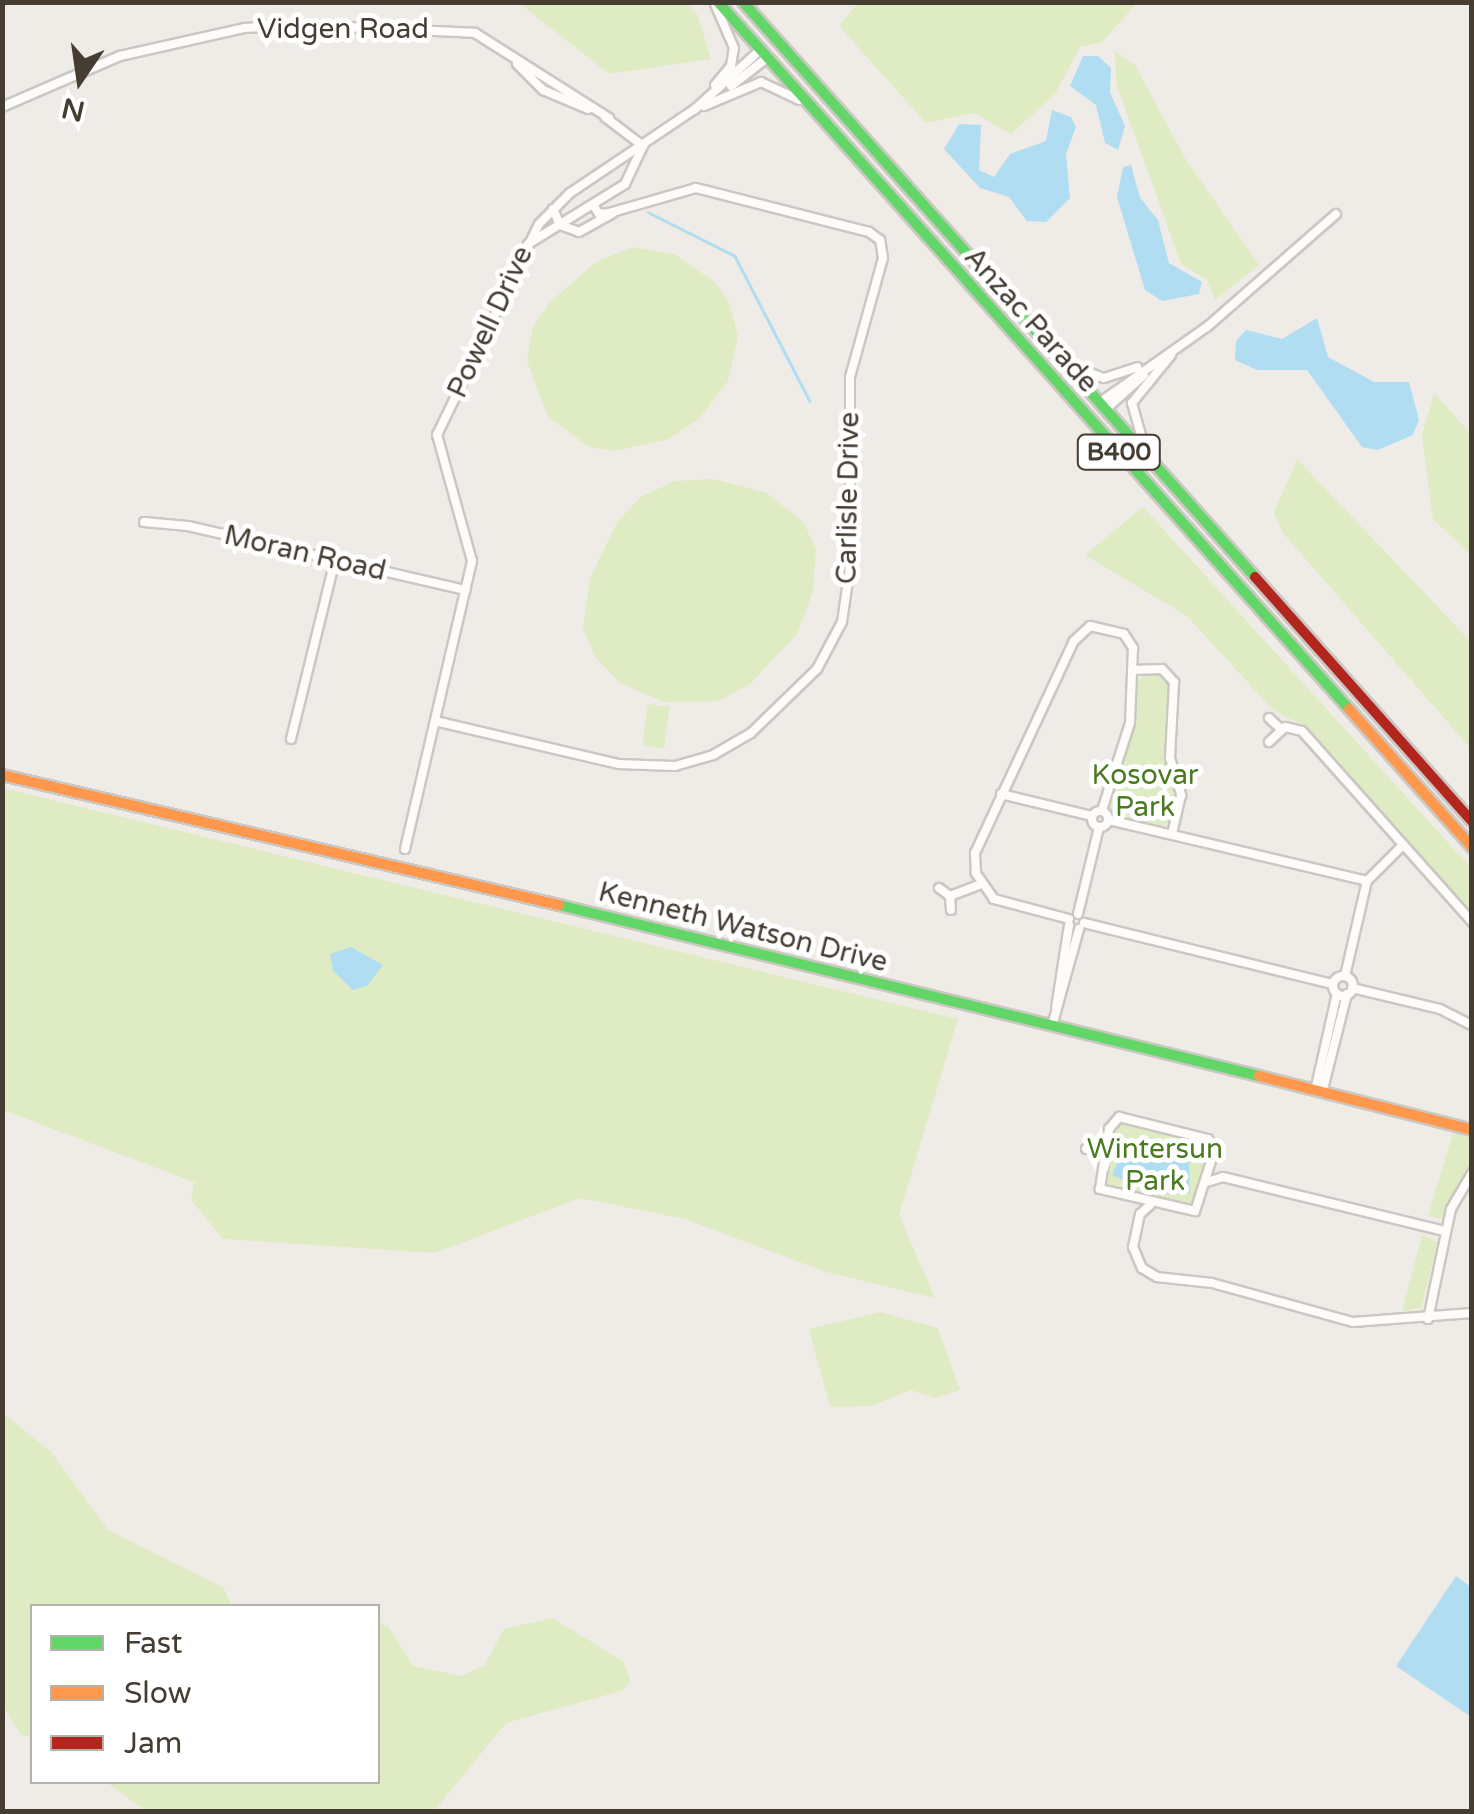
<!DOCTYPE html>
<style>
body{margin:0}
#map{position:relative;width:1474px;height:1814px;overflow:hidden;background:#efebe6;font-family:"Varela Round",sans-serif}
div>[style]{position:absolute}
.green>*{inset:0;background:#dfecc3;transform-origin:0 0}
.water>*{inset:0;background:#b1ddf2}
.stream>*{height:2.5px;margin:-1.25px;padding:0 1.25px;transform-origin:1.25px;border-radius:1.25px;background:#b1ddf2}
.roads{filter:drop-shadow(2px 0 #cbc7c2) drop-shadow(-2px 0 #cbc7c2) drop-shadow(0 2px #cbc7c2) drop-shadow(0 -2px #cbc7c2)}
.street>*{height:8px;margin:-4px;padding:0 4px;transform-origin:4px;border-radius:4px;background:#fdfcfb}
.street>.ring{margin:-4px;padding:0;box-sizing:content-box;background:none;border:8px solid #fdfcfb;border-radius:50%}
.fast>*{height:10px;margin:-5px;padding:0 5px;transform-origin:5px;border-radius:5px;background:#63d668}
.slow>*{height:10px;margin:-5px;padding:0 5px;transform-origin:5px;border-radius:5px;background:#ff974d}
.jam>*{height:10px;margin:-5px;padding:0 5px;transform-origin:5px;border-radius:5px;background:#b3261e}
span{translate:-50% -50%;white-space:nowrap;text-align:center;line-height:1.15;-webkit-text-stroke:10px #fff;paint-order:stroke}
.shield-label span{padding:2px 8px;background:#fff;border:2px solid;border-radius:8px;-webkit-text-stroke-width:0}
.shield-label{font-size:25px;color:#453c32;font-weight:700}
.street-label{font-size:28px;color:#453c32}
.park-label{font-size:28px;color:#4a7b20}
.frame{position:absolute;inset:0;border:5px solid #453c32;pointer-events:none}
.legend{position:absolute;left:30px;top:1604px;width:350px;height:180px;box-sizing:border-box;background:#fff;border:2px solid #b5b1ad;margin:0;padding:12px 18px;list-style:none;font-size:30px;color:#453c32}
.legend li{display:flex;align-items:center;gap:20px;height:50px}
.legend b{width:50px;border:2px solid #b5b1ad}
.north{position:absolute;left:30px;top:30px;width:100px;height:100px;-webkit-text-stroke:8px #fff;paint-order:stroke;rotate:193deg;font-size:28px;font-weight:700;line-height:40px;text-align:center;color:#453c32}
.north::after{content:'';display:block;margin:auto;width:35px;height:45px;background:#453c32;clip-path:polygon(50% 0,100% 100%,50% 72%,0 100%)}
</style>
<div id="map">
<div class="green">
<div style="clip-path:polygon(519px 3px,686px 3px,697px 14px,711px 59px,609px 74px)"></div>
<div style="clip-path:polygon(858px 3px,858px 2px,1137px 3px,1102px 42px,1080px 47px,1055px 94px,1011px 134px,974px 113px,926px 123px,839px 26px)"></div>
<div style="clip-path:polygon(1115px 51px,1135px 65px,1185px 158px,1259px 265px,1215px 300px,1207px 280px,1181px 264px,1116px 83px)"></div>
<div style="clip-path:polygon(633px 247px,674px 254px,715px 282px,729px 302px,738px 336px,728px 381px,699px 419px,667px 440px,614px 451px,589px 447px,548px 417px,527px 361px,532px 329px,549px 303px,596px 262px)"></div>
<div style="clip-path:polygon(1434px 393px,1471px 434px,1471px 555px,1433px 519px,1422px 435px)"></div>
<div style="clip-path:polygon(1297px 459px,1471px 642px,1471px 749px,1283px 533px,1274px 513px)"></div>
<div style="clip-path:polygon(714px 479px,767px 493px,804px 523px,816px 550px,813px 591px,797px 634px,749px 685px,718px 701px,664px 702px,620px 683px,595px 657px,583px 628px,590px 578px,618px 521px,641px 497px,675px 481px)"></div>
<div style="clip-path:polygon(1143px 507px,1471px 868px,1471px 916px,1306px 727px,1274px 711px,1187px 616px,1085px 555px)"></div>
<div style="clip-path:polygon(1145px 673px,1159px 673px,1169px 682px,1167px 750px,1178px 793px,1172px 820px,1161px 828px,1108px 811px,1130px 737px,1137px 682px)"></div>
<div style="left:648px;top:704px;width:22px;height:42px;rotate:8deg"></div>
<div style="clip-path:polygon(2px 788px,958px 1019px,899px 1215px,935px 1298px,826px 1272px,685px 1219px,580px 1198px,435px 1253px,223px 1239px,191px 1200px,194px 1182px,3px 1110px)"></div>
<div style="clip-path:polygon(1121px 1121px,1205px 1142px,1205px 1172px,1190px 1209px,1103px 1187px,1114px 1127px)"></div>
<div style="clip-path:polygon(1454px 1130px,1471px 1135px,1471px 1166px,1441px 1219px,1428px 1216px)"></div>
<div style="clip-path:polygon(1422px 1235px,1438px 1242px,1421px 1308px,1402px 1311px)"></div>
<div style="clip-path:polygon(880px 1312px,938px 1328px,960px 1390px,935px 1398px,911px 1390px,871px 1406px,830px 1407px,809px 1329px)"></div>
<div style="clip-path:polygon(3px 1413px,51px 1452px,108px 1530px,223px 1587px,232px 1606px,32px 1606px,32px 1737px,21px 1735px,3px 1706px)"></div>
<div style="clip-path:polygon(552px 1618px,623px 1661px,630px 1680px,624px 1690px,506px 1723px,434px 1811px,146px 1811px,106px 1782px,378px 1782px,378px 1622px,389px 1627px,413px 1666px,461px 1676px,485px 1665px,504px 1629px)"></div>
</div>
<div class="water">
<div style="clip-path:polygon(1083px 56px,1098px 56px,1111px 68px,1110px 92px,1125px 126px,1118px 150px,1105px 143px,1096px 105px,1070px 86px)"></div>
<div style="clip-path:polygon(1052px 110px,1071px 117px,1076px 127px,1066px 154px,1070px 198px,1046px 222px,1027px 221px,1009px 197px,980px 188px,944px 149px,959px 124px,981px 125px,979px 170px,994px 177px,1010px 154px,1046px 141px)"></div>
<div style="clip-path:polygon(1131px 165px,1140px 198px,1158px 220px,1169px 263px,1202px 282px,1199px 294px,1162px 301px,1145px 290px,1117px 197px,1123px 167px)"></div>
<div style="clip-path:polygon(1317px 318px,1328px 357px,1374px 382px,1409px 382px,1419px 420px,1413px 435px,1378px 450px,1362px 447px,1307px 370px,1257px 370px,1235px 360px,1236px 341px,1246px 330px,1282px 339px)"></div>
<div style="clip-path:polygon(351px 947px,383px 965px,367px 986px,353px 990px,333px 971px,330px 954px)"></div>
<div style="clip-path:polygon(1143px 1146px,1189px 1162px,1190px 1193px,1156px 1195px,1112px 1175px,1123px 1147px)"></div>
<div style="clip-path:polygon(1456px 1576px,1471px 1587px,1471px 1717px,1396px 1666px)"></div>
</div>
<div class="stream">
<div style="left:648px;top:212px;width:97px;rotate:26.8deg"></div>
<div style="left:735px;top:256px;width:163px;rotate:62.7deg"></div>
</div>
<div class="roads">
<div class="street">
<div style="left:517px;top:64px;width:37px;rotate:45deg"></div>
<div style="left:543px;top:90px;width:49px;rotate:22.9deg"></div>
<div style="left:715px;top:85px;width:25px;rotate:-50deg"></div>
<div style="left:731px;top:66px;width:18px;rotate:-81deg"></div>
<div style="left:734px;top:48px;width:48px;rotate:-113.4deg"></div>
<div style="left:731px;top:86px;width:46px;rotate:-37.9deg"></div>
<div style="left:704px;top:106px;width:62px;rotate:-22.8deg"></div>
<div style="left:761px;top:82px;width:42px;rotate:25.3deg"></div>
<div style="left:2px;top:107px;width:129px;rotate:-23.4deg"></div>
<div style="left:120px;top:56px;width:127px;rotate:-12.7deg"></div>
<div style="left:244px;top:28px;width:56px;rotate:-3.1deg"></div>
<div style="left:300px;top:25px;width:175px;rotate:2.6deg"></div>
<div style="left:475px;top:33px;width:159px;rotate:32.4deg"></div>
<div style="left:605px;top:117px;width:48px;rotate:37.3deg"></div>
<div style="left:553px;top:209px;width:17px;rotate:66deg"></div>
<div style="left:560px;top:225px;width:20px;rotate:20deg"></div>
<div style="left:579px;top:232px;width:38px;rotate:-29deg"></div>
<div style="left:528px;top:244px;width:114px;rotate:-31.7deg"></div>
<div style="left:625px;top:184px;width:42px;rotate:-64.7deg"></div>
<div style="left:1071px;top:365px;width:35px;rotate:22deg"></div>
<div style="left:1104px;top:378px;width:35px;rotate:-18deg"></div>
<div style="left:1099px;top:403px;width:133px;rotate:-35.2deg"></div>
<div style="left:1208px;top:326px;width:170px;rotate:-41.2deg"></div>
<div style="left:1105px;top:410px;width:52px;rotate:-41.9deg"></div>
<div style="left:1145px;top:449px;width:48px;rotate:-105.8deg"></div>
<div style="left:1132px;top:403px;width:62px;rotate:-50.9deg"></div>
<div style="left:144px;top:522px;width:44px;rotate:5.2deg"></div>
<div style="left:188px;top:526px;width:285px;rotate:13deg"></div>
<div style="left:1132px;top:670px;width:30px;rotate:-2deg"></div>
<div style="left:1162px;top:669px;width:18px;rotate:47deg"></div>
<div style="left:1174px;top:682px;width:76px;rotate:93deg"></div>
<div style="left:1170px;top:758px;width:39px;rotate:73deg"></div>
<div style="left:1181px;top:795px;width:40px;rotate:103deg"></div>
<div style="left:1269px;top:718px;width:16px;rotate:43deg"></div>
<div style="left:435px;top:721px;width:188px;rotate:13.2deg"></div>
<div style="left:618px;top:764px;width:57px;rotate:2deg"></div>
<div style="left:675px;top:766px;width:40px;rotate:-16deg"></div>
<div style="left:713px;top:755px;width:44px;rotate:-30.1deg"></div>
<div style="left:751px;top:733px;width:92px;rotate:-44.1deg"></div>
<div style="left:817px;top:669px;width:53px;rotate:-62deg"></div>
<div style="left:842px;top:622px;width:56px;rotate:-81.7deg"></div>
<div style="left:850px;top:567px;width:190px;rotate:-90deg"></div>
<div style="left:850px;top:377px;width:123px;rotate:-74.5deg"></div>
<div style="left:883px;top:258px;width:18px;rotate:-99deg"></div>
<div style="left:880px;top:240px;width:14px;rotate:-144deg"></div>
<div style="left:869px;top:232px;width:179px;rotate:-165.7deg"></div>
<div style="left:696px;top:188px;width:91px;rotate:164deg"></div>
<div style="left:609px;top:213px;width:10px;rotate:174deg"></div>
<div style="left:599px;top:214px;width:9px;rotate:-122deg"></div>
<div style="left:291px;top:739px;width:184px;rotate:-76.2deg"></div>
<div style="left:1269px;top:742px;width:22px;rotate:-43deg"></div>
<div style="left:1285px;top:727px;width:17px;rotate:13deg"></div>
<div style="left:1302px;top:731px;width:256px;rotate:48.3deg"></div>
<div style="left:1001px;top:794px;width:94px;rotate:13.6deg"></div>
<div class="ring" style="left:1092px;top:811px;width:8px;height:8px"></div>
<div style="left:1109px;top:820px;width:265px;rotate:13.3deg"></div>
<div style="left:405px;top:849px;width:296px;rotate:-76.9deg"></div>
<div style="left:472px;top:561px;width:131px;rotate:-105.5deg"></div>
<div style="left:437px;top:435px;width:234px;rotate:-64.2deg"></div>
<div style="left:539px;top:224px;width:44px;rotate:-45deg"></div>
<div style="left:570px;top:193px;width:151px;rotate:-33.9deg"></div>
<div style="left:695px;top:109px;width:88px;rotate:-42.2deg"></div>
<div style="left:939px;top:888px;width:14px;rotate:36deg"></div>
<div style="left:950px;top:896px;width:14px;rotate:86deg"></div>
<div style="left:950px;top:896px;width:33px;rotate:-21deg"></div>
<div style="left:1078px;top:914px;width:89px;rotate:-76.4deg"></div>
<div style="left:1069px;top:919px;width:78px;rotate:-165.1deg"></div>
<div style="left:994px;top:899px;width:32px;rotate:-125deg"></div>
<div style="left:976px;top:873px;width:20px;rotate:-93deg"></div>
<div style="left:975px;top:853px;width:234px;rotate:-65deg"></div>
<div style="left:1074px;top:641px;width:22px;rotate:-43deg"></div>
<div style="left:1090px;top:626px;width:35px;rotate:13deg"></div>
<div style="left:1124px;top:634px;width:17px;rotate:57deg"></div>
<div style="left:1133px;top:648px;width:75px;rotate:92.3deg"></div>
<div style="left:1130px;top:723px;width:91px;rotate:107.8deg"></div>
<div style="left:1084px;top:923px;width:256px;rotate:13.8deg"></div>
<div style="left:1345px;top:976px;width:98px;rotate:-77deg"></div>
<div style="left:1367px;top:881px;width:51px;rotate:-45deg"></div>
<div class="ring" style="left:1333px;top:976px;width:12px;height:12px"></div>
<div style="left:1352px;top:988px;width:90px;rotate:13.4deg"></div>
<div style="left:1440px;top:1009px;width:36px;rotate:27deg"></div>
<div style="left:1056px;top:1008px;width:84px;rotate:-81.1deg"></div>
<div style="left:1052px;top:1026px;width:101px;rotate:-74.4deg"></div>
<div style="left:1315px;top:1091px;width:100px;rotate:-77.3deg"></div>
<div style="left:1322px;top:1093px;width:102px;rotate:-75.8deg"></div>
<div style="left:1119px;top:1117px;width:92px;rotate:13.9deg"></div>
<div style="left:1208px;top:1139px;width:17px;rotate:73deg"></div>
<div style="left:1213px;top:1155px;width:59px;rotate:107.8deg"></div>
<div style="left:1195px;top:1211px;width:98px;rotate:-167deg"></div>
<div style="left:1100px;top:1189px;width:61px;rotate:-81.5deg"></div>
<div style="left:1109px;top:1129px;width:16px;rotate:-50deg"></div>
<div style="left:1086px;top:1149px;width:20px;rotate:-18deg"></div>
<div style="left:1207px;top:1182px;width:17px;rotate:-17deg"></div>
<div style="left:1223px;top:1177px;width:228px;rotate:13.7deg"></div>
<div style="left:1150px;top:1205px;width:13px;rotate:138deg"></div>
<div style="left:1140px;top:1214px;width:34px;rotate:102deg"></div>
<div style="left:1133px;top:1247px;width:23px;rotate:67deg"></div>
<div style="left:1142px;top:1268px;width:17px;rotate:31deg"></div>
<div style="left:1157px;top:1277px;width:55px;rotate:6.2deg"></div>
<div style="left:1212px;top:1283px;width:146px;rotate:15.5deg"></div>
<div style="left:1353px;top:1322px;width:119px;rotate:-4.3deg"></div>
<div style="left:1428px;top:1319px;width:112px;rotate:-78.2deg"></div>
<div style="left:1451px;top:1209px;width:42px;rotate:-59.7deg"></div>
</div>
<div class="fast">
<div style="left:718px;top:2px;width:948px;rotate:48.25deg"></div>
<div style="left:743px;top:2px;width:770px;rotate:48.32deg"></div>
<div style="left:559px;top:905px;width:721px;rotate:13.73deg"></div>
</div>
<div class="slow">
<div style="left:1349px;top:709px;width:185px;rotate:48.3deg"></div>
<div style="left:2px;top:775px;width:572px;rotate:13.14deg"></div>
<div style="left:1259px;top:1076px;width:220px;rotate:14.2deg"></div>
</div>
<div class="jam">
<div style="left:1255px;top:577px;width:327px;rotate:48.4deg"></div>
</div>
</div>
<div class="shield-label">
<span style="left:1119px;top:452px">B400</span>
</div>
<div class="street-label">
<span style="left:343px;top:29px">Vidgen Road</span>
<span style="left:1031px;top:320px;rotate:48deg">Anzac Parade</span>
<span style="left:490px;top:322px;rotate:-65deg">Powell Drive</span>
<span style="left:848px;top:498px;rotate:-89deg">Carlisle Drive</span>
<span style="left:305px;top:553px;rotate:13deg">Moran Road</span>
<span style="left:743px;top:927px;rotate:14deg">Kenneth Watson Drive</span>
</div>
<div class="park-label">
<span style="left:1145px;top:791px">Kosovar<br>Park</span>
<span style="left:1155px;top:1165px">Wintersun<br>Park</span>
</div>
<div class="frame"></div>
<ul class="legend">
<li><b style="height:12px;background:#63d668"></b>Fast</li>
<li><b style="height:12px;background:#ff974d"></b>Slow</li>
<li><b style="height:12px;background:#b3261e"></b>Jam</li>
</ul>
<div class="north">N</div>
</div>
